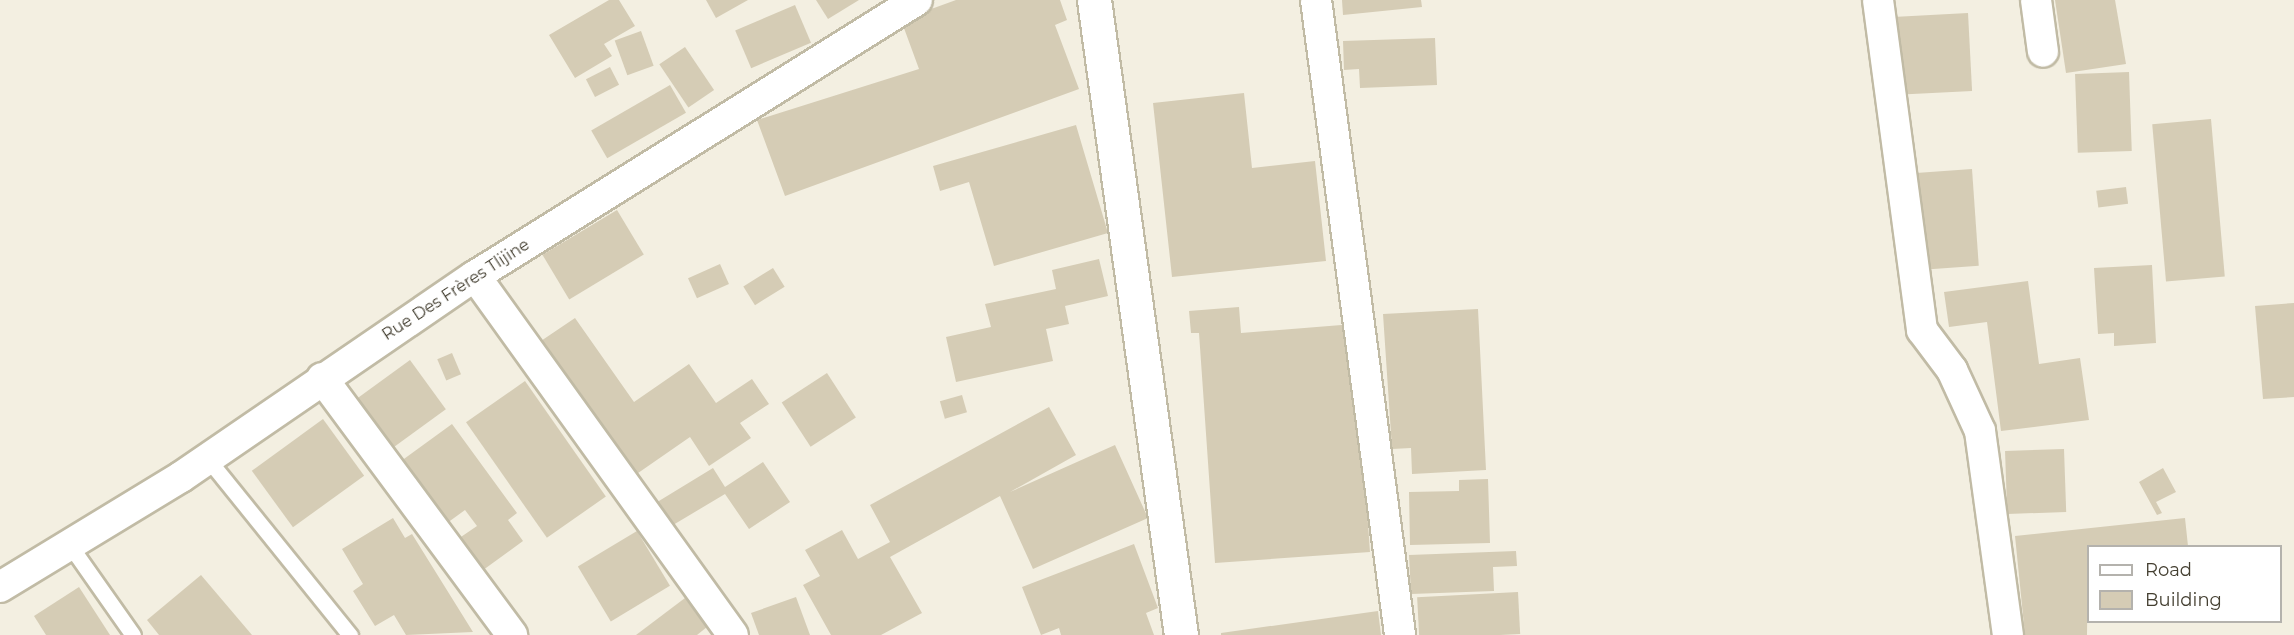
<!DOCTYPE html>
<meta charset="utf-8">
<style>
body{margin:0}
#map{position:relative;width:2294px;height:635px;overflow:hidden;background:#f3efe1;font-family:Montserrat,sans-serif}
div>[style]{position:absolute}
.building>*{inset:0;background:#d5ccb5;transform-origin:0 0}
.roads{filter:drop-shadow(2px 0 #c1bba5) drop-shadow(-2px 0 #c1bba5) drop-shadow(0 2px #c1bba5) drop-shadow(0 -2px #c1bba5)}
.service>*{height:15px;margin:-7.5px;padding:0 7.5px;transform-origin:7.5px;border-radius:7.5px;background:#fff}
.minor>*{height:30px;margin:-15px;padding:0 15px;transform-origin:15px;border-radius:15px;background:#fff}
.tertiary>*{height:33px;margin:-16.5px;padding:0 16.5px;transform-origin:16.5px;border-radius:16.5px;background:#fff}
span{translate:-50% -50%;white-space:nowrap;text-align:center;line-height:1.15;-webkit-text-stroke:4.5px #fff;paint-order:stroke}
.street-label{font-size:16px;color:#443f31}
.legend{position:absolute;left:2087px;top:545px;width:195px;height:78px;box-sizing:border-box;background:#fff;border:2px solid #b4b2ad;margin:0;padding:8px 10px;list-style:none;font-size:18px;color:#443f31}
.legend li{display:flex;align-items:center;gap:12px;height:30px}
.legend b{width:30px;border:2px solid #b4b2ad}
</style>
<div id="map">
<div class="building">
<div style="clip-path:polygon(609px 0,619px 0,635px 26px,604px 44px,612px 56px,575px 78px,549px 35px)"></div>
<div style="clip-path:polygon(706px 0,748px 0,716px 18px)"></div>
<div style="clip-path:polygon(816px 0,859px 0,828px 19px)"></div>
<div style="clip-path:polygon(956px 0,1060px 0,1067px 20px,1055px 25px,1079px 89px,785px 196px,757px 120px,919px 69px,901px 20px)"></div>
<div style="clip-path:polygon(1342px 0,1421px 0,1422px 7px,1343px 15px)"></div>
<div style="clip-path:polygon(2055px 0,2115px 0,2126px 64px,2066px 73px)"></div>
<div style="left:795px;top:5px;width:41px;height:65px;rotate:67deg"></div>
<div style="left:1968px;top:13px;width:78px;height:75px;rotate:87deg"></div>
<div style="left:641px;top:31px;width:37px;height:28px;rotate:70deg"></div>
<div style="clip-path:polygon(1435px 38px,1437px 85px,1360px 88px,1359px 69px,1344px 70px,1343px 41px)"></div>
<div style="left:685px;top:47px;width:52px;height:31px;rotate:56deg"></div>
<div style="left:610px;top:67px;width:20px;height:27px;rotate:63deg"></div>
<div style="left:2129px;top:72px;width:79px;height:54px;rotate:88deg"></div>
<div style="left:670px;top:85px;width:32px;height:91px;rotate:60deg"></div>
<div style="clip-path:polygon(1244px 93px,1252px 168px,1315px 161px,1326px 261px,1172px 277px,1153px 103px)"></div>
<div style="left:2211px;top:119px;width:158px;height:59px;rotate:85deg"></div>
<div style="clip-path:polygon(1076px 125px,1108px 233px,994px 266px,969px 182px,940px 191px,933px 166px)"></div>
<div style="left:1972px;top:169px;width:97px;height:56px;rotate:86deg"></div>
<div style="left:2126px;top:187px;width:17px;height:30px;rotate:83deg"></div>
<div style="left:617px;top:210px;width:52px;height:87px;rotate:59deg"></div>
<div style="clip-path:polygon(1099px 259px,1108px 296px,1065px 306px,1069px 324px,1046px 329px,1053px 361px,956px 382px,946px 337px,991px 327px,985px 304px,1056px 289px,1052px 270px)"></div>
<div style="left:720px;top:264px;width:22px;height:35px;rotate:66deg"></div>
<div style="clip-path:polygon(2152px 265px,2156px 343px,2114px 346px,2114px 333px,2098px 334px,2094px 268px)"></div>
<div style="left:773px;top:268px;width:22px;height:35px;rotate:58deg"></div>
<div style="clip-path:polygon(2028px 281px,2039px 364px,2080px 358px,2089px 420px,2001px 431px,1987px 322px,1949px 327px,1944px 292px)"></div>
<div style="clip-path:polygon(2294px 303px,2294px 397px,2263px 399px,2255px 306px)"></div>
<div style="clip-path:polygon(1239px 307px,1241px 333px,1354px 324px,1370px 552px,1215px 563px,1199px 333px,1191px 333px,1189px 311px)"></div>
<div style="clip-path:polygon(1478px 309px,1486px 470px,1412px 474px,1411px 448px,1392px 449px,1383px 314px)"></div>
<div style="clip-path:polygon(575px 318px,634px 402px,689px 364px,716px 403px,752px 379px,769px 404px,740px 423px,751px 438px,709px 466px,690px 437px,628px 480px,535px 345px)"></div>
<div style="left:452px;top:353px;width:23px;height:16px;rotate:67deg"></div>
<div style="left:410px;top:360px;width:61px;height:79px;rotate:54deg"></div>
<div style="left:827px;top:373px;width:53px;height:54px;rotate:57deg"></div>
<div style="left:525px;top:381px;width:141px;height:72px;rotate:55deg"></div>
<div style="left:962px;top:395px;width:18px;height:23px;rotate:74deg"></div>
<div style="clip-path:polygon(1049px 407px,1076px 455px,1010px 492px,1115px 445px,1148px 518px,1033px 569px,1000px 496px,890px 557px,922px 613px,881px 635px,831px 635px,803px 585px,820px 576px,805px 550px,842px 530px,858px 559px,890px 542px,870px 505px)"></div>
<div style="left:323px;top:419px;width:70px;height:88px;rotate:54deg"></div>
<div style="clip-path:polygon(452px 424px,517px 513px,508px 520px,523px 541px,479px 573px,455px 541px,477px 526px,465px 510px,443px 526px,397px 464px)"></div>
<div style="left:2064px;top:449px;width:63px;height:59px;rotate:88deg"></div>
<div style="clip-path:polygon(763px 462px,790px 502px,749px 529px,725px 494px,668px 528px,654px 504px,713px 468px,725px 487px)"></div>
<div style="clip-path:polygon(2163px 468px,2176px 492px,2156px 502px,2162px 513px,2157px 515px,2139px 482px)"></div>
<div style="clip-path:polygon(1488px 479px,1490px 543px,1410px 545px,1409px 492px,1459px 491px,1459px 480px)"></div>
<div style="clip-path:polygon(393px 518px,405px 538px,412px 534px,473px 632px,406px 635px,394px 615px,375px 626px,353px 591px,363px 584px,342px 549px)"></div>
<div style="clip-path:polygon(2185px 518px,2188px 546px,2088px 546px,2087px 635px,2025px 635px,2015px 536px)"></div>
<div style="left:637px;top:531px;width:64px;height:69px;rotate:59deg"></div>
<div style="clip-path:polygon(1134px 544px,1158px 608px,1146px 613px,1154px 635px,1061px 635px,1059px 628px,1041px 635px,1022px 587px)"></div>
<div style="clip-path:polygon(1516px 551px,1517px 566px,1493px 567px,1494px 591px,1411px 594px,1409px 555px)"></div>
<div style="clip-path:polygon(201px 575px,252px 635px,159px 635px,147px 620px)"></div>
<div style="clip-path:polygon(79px 587px,110px 635px,46px 635px,34px 616px)"></div>
<div style="left:1518px;top:592px;width:42px;height:101px;rotate:87deg"></div>
<div style="clip-path:polygon(796px 597px,810px 635px,759px 635px,751px 613px)"></div>
<div style="clip-path:polygon(685px 598px,707px 627px,697px 635px,636px 635px)"></div>
<div style="clip-path:polygon(1378px 611px,1381px 635px,1221px 635px,1221px 633px)"></div>
</div>
<div class="roads">
<div class="service">
<div style="left:207px;top:458px;width:228px;rotate:51.1deg"></div>
<div style="left:69px;top:544px;width:111px;rotate:54.9deg"></div>
</div>
<div class="minor">
<div style="left:1316px;top:0;width:641px;rotate:82.46deg"></div>
<div style="left:1878px;top:0;width:333px;rotate:82.4deg"></div>
<div style="left:1922px;top:330px;width:50px;rotate:53.1deg"></div>
<div style="left:1952px;top:370px;width:67px;rotate:65.3deg"></div>
<div style="left:1980px;top:431px;width:206px;rotate:82.2deg"></div>
<div style="left:2036px;top:0;width:52px;rotate:82.3deg"></div>
<div style="left:475px;top:276px;width:442px;rotate:54.3deg"></div>
<div style="left:322px;top:378px;width:320px;rotate:53.5deg"></div>
<div style="left:0;top:587px;width:212px;rotate:-31.3deg"></div>
<div style="left:181px;top:477px;width:356px;rotate:-34.4deg"></div>
<div style="left:475px;top:276px;width:521px;rotate:-31.98deg"></div>
</div>
<div class="tertiary">
<div style="left:1094px;top:0;width:641px;rotate:82.2deg"></div>
</div>
</div>
<div class="street-label">
<span style="left:456px;top:290px;rotate:-33deg">Rue Des Frères Tlijine</span>
</div>
<ul class="legend">
<li><b style="height:8px;background:#fff"></b>Road</li>
<li><b style="height:16px;background:#d5ccb5"></b>Building</li>
</ul>
</div>
